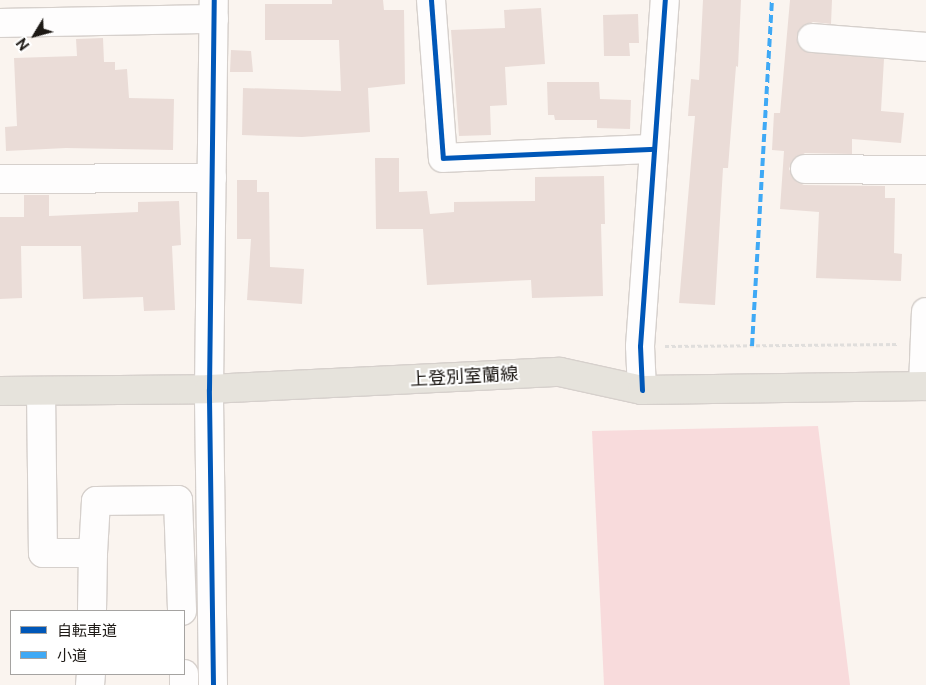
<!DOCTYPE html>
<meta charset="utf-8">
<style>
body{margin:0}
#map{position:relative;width:926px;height:685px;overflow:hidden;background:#faf4ef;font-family:"Public Sans","Noto Sans JP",sans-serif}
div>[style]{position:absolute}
.green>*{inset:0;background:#f8dbdc}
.building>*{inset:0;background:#eadcd7}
.path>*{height:3px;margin-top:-1.5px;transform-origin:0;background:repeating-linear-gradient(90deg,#e0dedc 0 4px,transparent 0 6.5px)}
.roads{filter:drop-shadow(1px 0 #d6d0cc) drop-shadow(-1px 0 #d6d0cc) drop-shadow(0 1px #d6d0cc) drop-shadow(0 -1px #d6d0cc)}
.minor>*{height:28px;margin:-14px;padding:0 14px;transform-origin:14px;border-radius:14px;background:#fefdfd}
.major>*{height:28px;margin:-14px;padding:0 14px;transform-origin:14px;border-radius:14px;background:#e6e3dc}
.quiet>*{height:4px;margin-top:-2px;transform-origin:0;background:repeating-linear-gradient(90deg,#3fa9f5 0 8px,transparent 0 12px)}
.cycleway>*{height:5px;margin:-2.5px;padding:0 2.5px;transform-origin:2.5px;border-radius:2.5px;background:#0057b8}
span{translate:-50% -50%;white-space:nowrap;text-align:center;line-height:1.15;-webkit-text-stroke:4px #fff;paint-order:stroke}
.street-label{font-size:18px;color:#1d1915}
.legend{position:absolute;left:10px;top:610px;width:175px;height:65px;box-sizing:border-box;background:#fff;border:1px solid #a5a3a1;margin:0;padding:6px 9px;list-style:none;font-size:15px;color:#1d1915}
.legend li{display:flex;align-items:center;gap:10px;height:25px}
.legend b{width:25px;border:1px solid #a5a3a1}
.north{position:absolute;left:10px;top:10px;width:50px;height:50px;-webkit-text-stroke:4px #fff;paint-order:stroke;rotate:233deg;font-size:14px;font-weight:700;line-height:20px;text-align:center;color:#1d1915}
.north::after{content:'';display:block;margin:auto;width:18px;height:22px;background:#1d1915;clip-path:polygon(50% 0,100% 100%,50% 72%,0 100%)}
</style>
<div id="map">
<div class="green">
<div style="clip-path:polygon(818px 426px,850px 685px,604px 685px,592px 431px)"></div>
</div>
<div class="building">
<div style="clip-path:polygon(332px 0,383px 0,384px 10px,404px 10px,405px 84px,368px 88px,370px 132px,302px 137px,242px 135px,243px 88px,341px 91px,339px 40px,265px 40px,265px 4px,332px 4px)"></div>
<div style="clip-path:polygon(703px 0,741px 0,738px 67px,736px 66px,728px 168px,723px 168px,715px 305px,679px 303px,695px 116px,688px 116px,691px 79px,699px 80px)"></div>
<div style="clip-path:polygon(790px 0,832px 0,831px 24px,813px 22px,799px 30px,798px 44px,804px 51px,884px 59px,881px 111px,904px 113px,901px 143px,852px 139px,852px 154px,805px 153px,792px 161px,789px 169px,797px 182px,804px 185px,885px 186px,885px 198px,895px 198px,894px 253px,902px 254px,901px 281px,816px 278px,819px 212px,780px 209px,784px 151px,772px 150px,774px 113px,780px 113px)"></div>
<div style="clip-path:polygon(541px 8px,545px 64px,505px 67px,507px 105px,490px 106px,491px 135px,459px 136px,451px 30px,505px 28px,504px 10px)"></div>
<div style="clip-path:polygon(638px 14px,639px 43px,629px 43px,630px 56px,604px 56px,603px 15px)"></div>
<div style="clip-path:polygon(103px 38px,104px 62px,115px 62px,115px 70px,127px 69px,129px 98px,174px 99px,173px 150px,66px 148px,6px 151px,5px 127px,17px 126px,14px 58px,77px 56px,76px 39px)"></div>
<div style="clip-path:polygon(231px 50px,251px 51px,253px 72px,230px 72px)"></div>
<div style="clip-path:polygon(547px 82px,599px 82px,600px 99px,631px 100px,630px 129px,597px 128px,597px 120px,555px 120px,554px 115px,548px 115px)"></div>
<div style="clip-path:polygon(375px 158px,399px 158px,399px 192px,427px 191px,430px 214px,454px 212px,454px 202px,535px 201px,535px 177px,604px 176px,605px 224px,601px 224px,603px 296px,532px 298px,531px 280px,427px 285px,423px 229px,376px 229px)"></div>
<div style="clip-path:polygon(237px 180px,257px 180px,257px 192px,269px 192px,270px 267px,304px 269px,302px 304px,247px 300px,251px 239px,237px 239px)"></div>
<div style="clip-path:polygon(24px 195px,49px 195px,49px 216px,138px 212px,138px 202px,179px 201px,181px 245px,172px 246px,175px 310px,144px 311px,143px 297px,83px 299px,81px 246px,21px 246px,22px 298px,0 299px,0 217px,24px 217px)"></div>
</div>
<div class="path">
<div style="left:665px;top:346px;width:234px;rotate:-0.5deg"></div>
</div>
<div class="roads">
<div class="minor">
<div style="left:431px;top:0;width:158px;rotate:85.7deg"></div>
<div style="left:443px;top:158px;width:210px;rotate:-2.5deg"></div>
<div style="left:0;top:23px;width:214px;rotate:-1.1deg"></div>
<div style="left:812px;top:38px;width:114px;rotate:4.5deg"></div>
<div style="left:805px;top:169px;width:121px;rotate:0.5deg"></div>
<div style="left:0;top:179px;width:212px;rotate:-0.3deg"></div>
<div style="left:923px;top:386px;width:74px;rotate:-87.7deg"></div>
<div style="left:642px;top:390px;width:44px;rotate:-92.6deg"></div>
<div style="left:640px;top:346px;width:347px;rotate:-85.9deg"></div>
<div style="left:41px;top:391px;width:162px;rotate:89.3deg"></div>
<div style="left:43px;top:553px;width:50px"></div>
<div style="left:93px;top:553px;width:58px;rotate:91deg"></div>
<div style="left:93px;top:553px;width:52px;rotate:-86.7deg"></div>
<div style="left:96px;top:501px;width:82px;rotate:-0.7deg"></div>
<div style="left:178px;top:500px;width:111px;rotate:87.9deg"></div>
<div style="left:184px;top:674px;width:11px;rotate:90deg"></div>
<div style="left:90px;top:685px;width:11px;rotate:-85deg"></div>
<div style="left:213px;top:685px;width:296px;rotate:-90.8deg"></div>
<div style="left:209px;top:389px;width:389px;rotate:-89.3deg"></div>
</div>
<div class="major">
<div style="left:0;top:391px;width:209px;rotate:-0.5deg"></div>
<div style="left:209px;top:389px;width:351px;rotate:-2.8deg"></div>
<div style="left:560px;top:372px;width:84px;rotate:12.4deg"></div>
<div style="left:642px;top:390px;width:284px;rotate:-0.8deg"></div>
</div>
</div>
<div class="quiet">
<div style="left:752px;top:346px;width:347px;rotate:-86.7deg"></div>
</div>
<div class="cycleway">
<div style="left:431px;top:0;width:158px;rotate:85.7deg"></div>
<div style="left:443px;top:158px;width:210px;rotate:-2.5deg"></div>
<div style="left:642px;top:390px;width:44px;rotate:-92.6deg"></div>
<div style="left:640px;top:346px;width:347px;rotate:-85.9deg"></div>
<div style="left:213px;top:685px;width:296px;rotate:-90.8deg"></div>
<div style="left:209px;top:389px;width:389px;rotate:-89.3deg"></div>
</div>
<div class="street-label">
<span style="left:464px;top:377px;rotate:-3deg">上登別室蘭線</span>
</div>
<ul class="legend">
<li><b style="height:6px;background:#0057b8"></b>自転車道</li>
<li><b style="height:6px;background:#3fa9f5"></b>小道</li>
</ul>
<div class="north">N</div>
</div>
